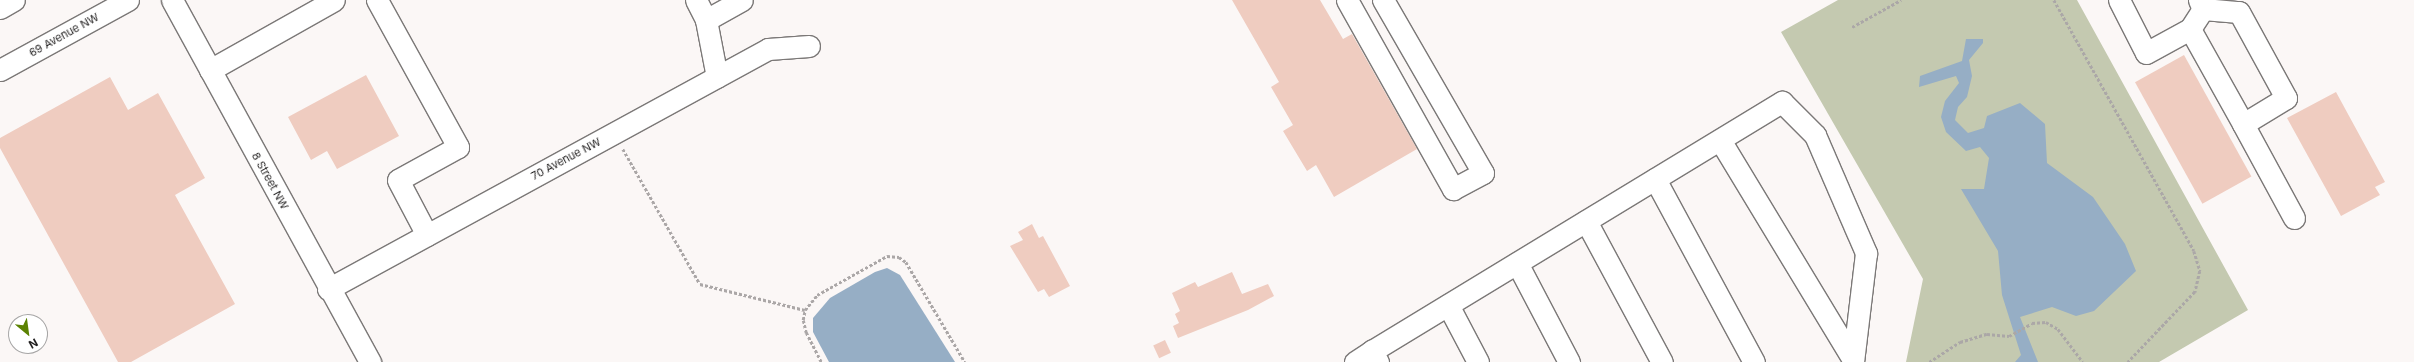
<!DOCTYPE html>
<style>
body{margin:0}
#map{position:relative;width:2414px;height:362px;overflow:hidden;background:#fbf7f6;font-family:Inter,sans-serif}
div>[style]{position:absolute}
.green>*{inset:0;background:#c4c9b0}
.water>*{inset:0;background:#96aec5}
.building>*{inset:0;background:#efccc0;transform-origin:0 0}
.path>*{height:2.5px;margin-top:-1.25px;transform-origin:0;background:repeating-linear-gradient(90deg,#aba7a7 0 3px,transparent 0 5px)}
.roads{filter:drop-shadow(1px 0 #7b7877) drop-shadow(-1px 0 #7b7877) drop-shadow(0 1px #7b7877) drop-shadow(0 -1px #7b7877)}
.minor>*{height:21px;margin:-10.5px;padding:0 10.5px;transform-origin:10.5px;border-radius:10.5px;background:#fff}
span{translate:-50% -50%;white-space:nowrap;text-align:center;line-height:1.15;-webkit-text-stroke:3.5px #fff;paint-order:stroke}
.street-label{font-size:11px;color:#211f1f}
.north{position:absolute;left:8px;top:314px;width:40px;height:40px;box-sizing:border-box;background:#fff;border:1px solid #a6a5a5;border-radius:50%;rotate:151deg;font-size:11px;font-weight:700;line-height:16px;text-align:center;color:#211f1f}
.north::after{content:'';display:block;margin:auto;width:14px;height:18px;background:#5b8202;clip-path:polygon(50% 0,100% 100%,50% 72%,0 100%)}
</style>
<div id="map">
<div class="green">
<div style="clip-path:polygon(1838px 0,2077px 0,2248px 310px,2159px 362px,1906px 362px,1923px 279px,1781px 32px)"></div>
</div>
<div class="water">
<div style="clip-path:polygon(1966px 39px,1983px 39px,1983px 43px,1969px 60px,1972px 76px,1967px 97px,1958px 107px,1955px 120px,1968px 133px,1984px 128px,1987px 116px,2020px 103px,2045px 124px,2047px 163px,2093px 197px,2125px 244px,2136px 271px,2094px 311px,2076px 316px,2052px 307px,2020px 317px,2038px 362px,2015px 362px,2021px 355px,2002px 295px,1998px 251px,1961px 189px,1984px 189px,1989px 158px,1980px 147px,1966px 151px,1946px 132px,1941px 117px,1945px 101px,1959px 83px,1956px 76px,1919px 87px,1920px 76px,1962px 61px)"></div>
<div style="clip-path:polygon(887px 268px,900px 275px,955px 362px,829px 362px,813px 332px,813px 318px,830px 298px,875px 272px)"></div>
</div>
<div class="building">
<div style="clip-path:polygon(1232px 0,1320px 0,1343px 39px,1352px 34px,1417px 149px,1334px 197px,1316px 165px,1307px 171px,1283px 131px,1293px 125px,1271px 87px,1279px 82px)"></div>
<div style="left:2184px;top:55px;width:139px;height:56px;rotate:61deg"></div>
<div style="clip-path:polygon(366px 75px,399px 136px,337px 169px,327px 151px,311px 160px,288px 117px)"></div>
<div style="clip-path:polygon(110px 77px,128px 110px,158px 93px,205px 178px,175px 195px,235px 304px,131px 362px,118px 362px,0 148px,0 138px)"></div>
<div style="clip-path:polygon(2336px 92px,2385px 182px,2375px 187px,2380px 195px,2341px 216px,2287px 118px)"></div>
<div style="clip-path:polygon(1032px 224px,1039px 238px,1043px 236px,1070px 286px,1049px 297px,1044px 289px,1038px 292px,1010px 246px,1023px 240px,1018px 232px)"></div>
<div style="clip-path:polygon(1232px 272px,1242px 294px,1268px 284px,1274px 296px,1248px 310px,1178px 338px,1173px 326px,1179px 323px,1175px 314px,1180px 311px,1172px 293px,1195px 282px,1198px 287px)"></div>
<div style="left:1165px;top:340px;width:14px;height:13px;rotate:65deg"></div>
</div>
<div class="path">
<div style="left:2054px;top:0;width:287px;rotate:60.8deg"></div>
<div style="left:2194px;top:251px;width:21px;rotate:73deg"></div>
<div style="left:2200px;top:271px;width:22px;rotate:103deg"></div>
<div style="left:2195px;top:292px;width:97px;rotate:133.7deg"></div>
<div style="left:1852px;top:27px;width:56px;rotate:-28.9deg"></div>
<div style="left:623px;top:149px;width:155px;rotate:60.3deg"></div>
<div style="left:700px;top:284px;width:108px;rotate:13.9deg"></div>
<div style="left:821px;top:362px;width:33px;rotate:-117deg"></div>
<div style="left:806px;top:333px;width:13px;rotate:-103deg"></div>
<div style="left:803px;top:320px;width:10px;rotate:-79deg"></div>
<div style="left:805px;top:310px;width:19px;rotate:-51deg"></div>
<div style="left:817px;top:295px;width:80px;rotate:-29.1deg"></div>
<div style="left:887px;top:256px;width:12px;rotate:5deg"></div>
<div style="left:899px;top:257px;width:9px;rotate:36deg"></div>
<div style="left:906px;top:262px;width:116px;rotate:59.5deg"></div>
<div style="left:1929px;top:362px;width:37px;rotate:-33deg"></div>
<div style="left:1960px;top:342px;width:28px;rotate:-17deg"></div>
<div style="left:1987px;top:334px;width:22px;rotate:5deg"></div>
<div style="left:2009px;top:336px;width:26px;rotate:-29deg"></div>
<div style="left:2032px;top:323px;width:14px;rotate:-4deg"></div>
<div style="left:2046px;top:322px;width:14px;rotate:30deg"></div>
<div style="left:2058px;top:329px;width:41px;rotate:52.9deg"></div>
</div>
<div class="roads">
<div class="minor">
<div style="left:172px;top:0;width:413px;rotate:61.3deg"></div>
<div style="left:377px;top:0;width:168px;rotate:61.1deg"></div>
<div style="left:458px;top:147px;width:68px;rotate:151.2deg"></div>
<div style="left:398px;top:180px;width:62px;rotate:62.2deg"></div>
<div style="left:696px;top:0;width:22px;rotate:63deg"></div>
<div style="left:706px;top:20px;width:58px;rotate:79.1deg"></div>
<div style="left:1347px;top:0;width:217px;rotate:60.7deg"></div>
<div style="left:1453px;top:189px;width:34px;rotate:-28deg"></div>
<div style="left:1483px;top:173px;width:200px;rotate:-120deg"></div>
<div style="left:2119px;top:0;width:59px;rotate:63deg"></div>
<div style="left:2146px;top:53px;width:50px;rotate:-28.6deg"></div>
<div style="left:2199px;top:0;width:10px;rotate:66deg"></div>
<div style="left:2203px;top:9px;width:36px;rotate:5deg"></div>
<div style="left:2239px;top:12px;width:98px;rotate:61.3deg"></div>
<div style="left:2286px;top:98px;width:50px;rotate:148.8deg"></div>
<div style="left:2243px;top:124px;width:107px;rotate:61.5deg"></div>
<div style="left:0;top:8px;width:16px;rotate:-30deg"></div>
<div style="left:2203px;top:9px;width:24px;rotate:123deg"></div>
<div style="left:2190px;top:29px;width:109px;rotate:60.8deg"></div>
<div style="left:706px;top:20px;width:41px;rotate:-29.1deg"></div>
<div style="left:0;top:70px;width:146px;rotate:-28.7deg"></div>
<div style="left:210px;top:70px;width:142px;rotate:-29.4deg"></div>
<div style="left:1720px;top:140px;width:257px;rotate:58.8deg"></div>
<div style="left:1655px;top:179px;width:208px;rotate:61.6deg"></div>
<div style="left:1586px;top:221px;width:160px;rotate:61.7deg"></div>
<div style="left:1517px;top:263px;width:112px;rotate:62.3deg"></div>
<div style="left:328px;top:289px;width:501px;rotate:-28.61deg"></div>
<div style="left:768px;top:49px;width:41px;rotate:-4.2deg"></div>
<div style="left:1448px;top:305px;width:64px;rotate:62.2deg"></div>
<div style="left:1355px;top:362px;width:20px;rotate:-33deg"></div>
<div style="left:1378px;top:362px;width:13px;rotate:-119deg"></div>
<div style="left:1372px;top:351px;width:480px;rotate:-31.3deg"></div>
<div style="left:1782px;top:102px;width:47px;rotate:45deg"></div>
<div style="left:1815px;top:135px;width:129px;rotate:66.6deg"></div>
<div style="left:1866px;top:253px;width:110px;rotate:96.8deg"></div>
</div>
</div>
<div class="street-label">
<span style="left:64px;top:35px;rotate:-29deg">69 Avenue NW</span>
<span style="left:566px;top:159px;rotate:-28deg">70 Avenue NW</span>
<span style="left:270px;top:181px;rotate:61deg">8 Street NW</span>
</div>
<div class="north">N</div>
</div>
